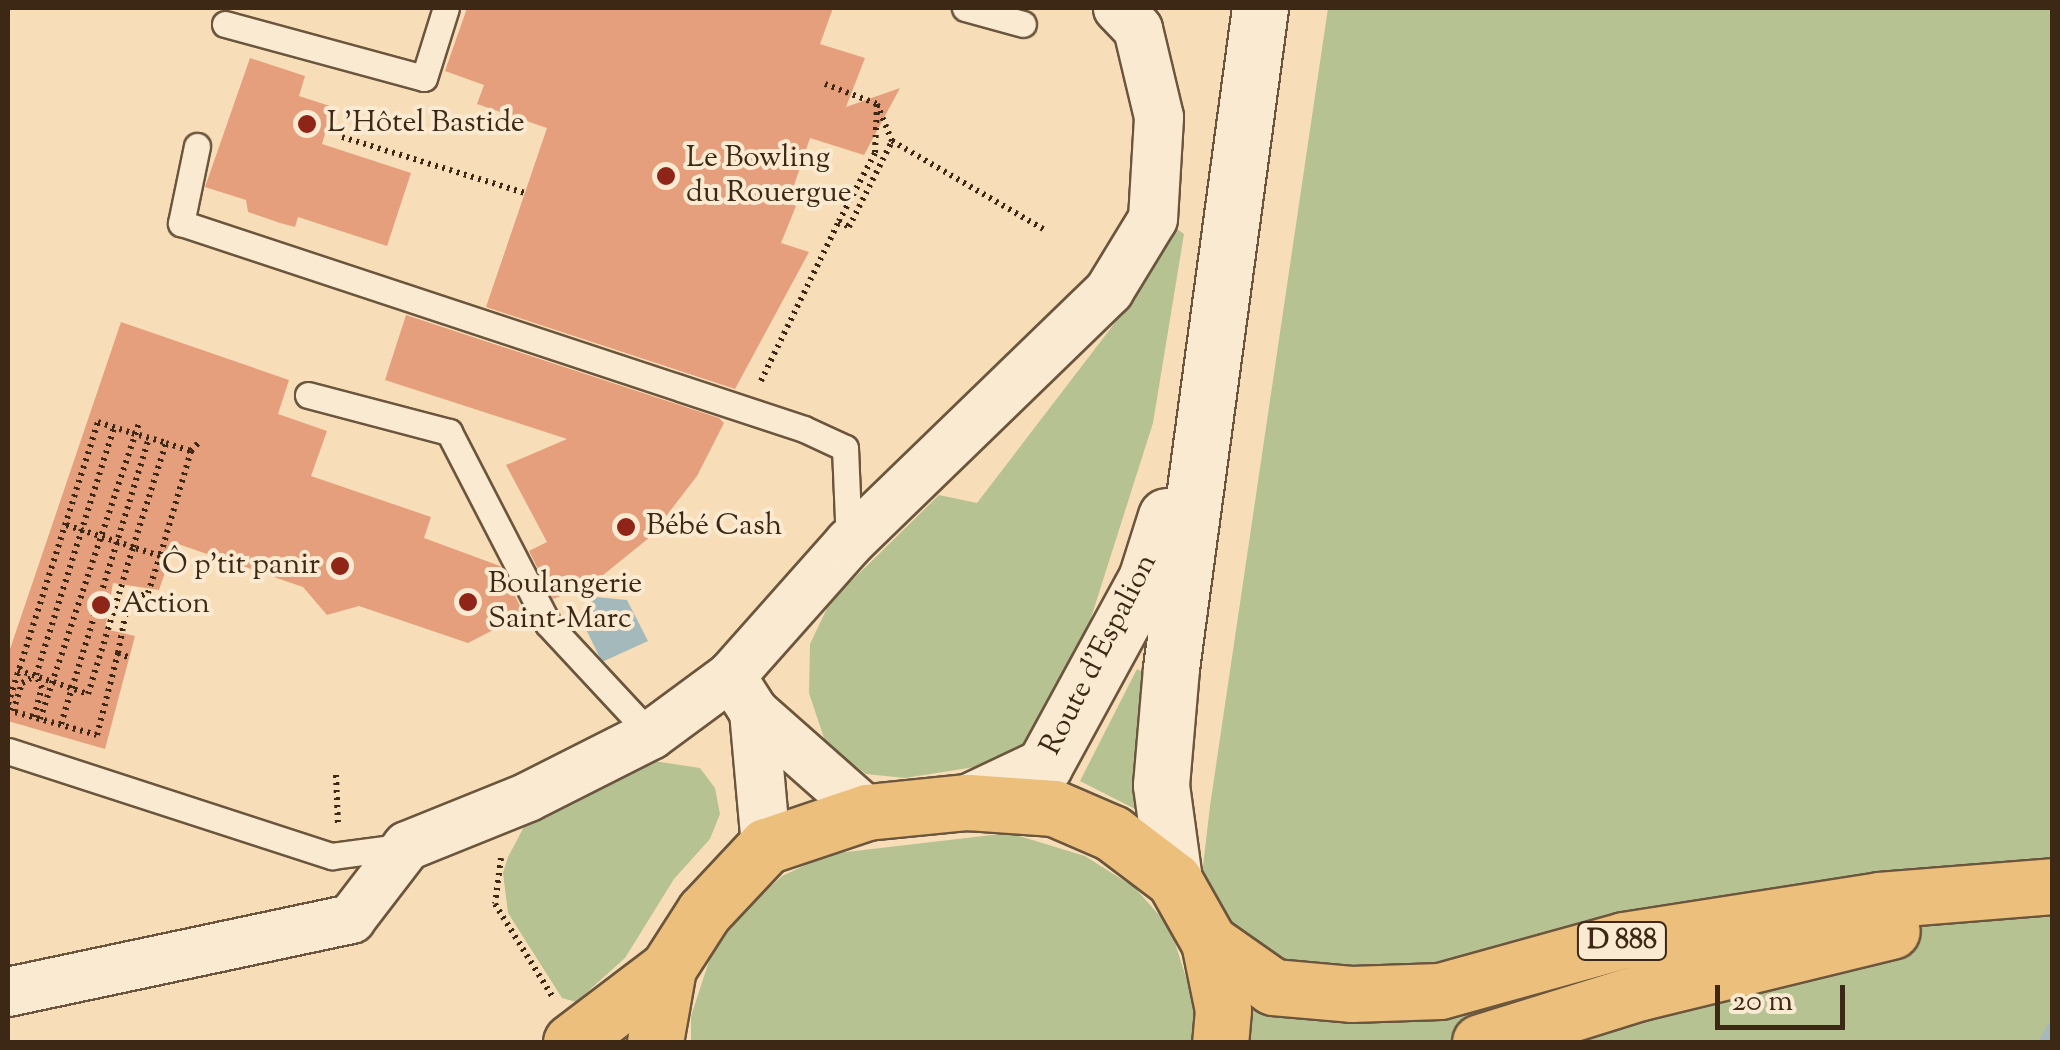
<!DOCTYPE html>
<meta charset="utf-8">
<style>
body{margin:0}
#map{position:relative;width:2060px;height:1050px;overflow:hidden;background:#f8deb8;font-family:"Sorts Mill Goudy",serif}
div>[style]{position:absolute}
.green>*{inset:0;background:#b7c293}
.water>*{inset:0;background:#a4b9bb}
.stream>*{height:12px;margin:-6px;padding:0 6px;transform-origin:6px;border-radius:6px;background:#a4b9bb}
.building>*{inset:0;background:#e59f7c}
.path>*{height:6px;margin-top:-3px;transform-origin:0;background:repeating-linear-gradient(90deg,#3c2814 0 2.5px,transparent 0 7.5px)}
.roads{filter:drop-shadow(2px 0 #6b563d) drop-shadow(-2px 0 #6b563d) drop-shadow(0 2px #6b563d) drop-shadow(0 -2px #6b563d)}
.lane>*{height:25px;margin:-12.5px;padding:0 12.5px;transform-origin:12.5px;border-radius:12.5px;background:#faead1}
.street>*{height:48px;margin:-24px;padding:0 24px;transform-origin:24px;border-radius:24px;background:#faead1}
.secondary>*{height:55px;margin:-27.5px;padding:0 27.5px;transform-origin:27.5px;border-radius:27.5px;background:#faead1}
.primary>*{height:55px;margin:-27.5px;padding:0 27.5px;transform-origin:27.5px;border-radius:27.5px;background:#ecbf7c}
.highway>*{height:55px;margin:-27.5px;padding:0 27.5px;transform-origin:27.5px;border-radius:27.5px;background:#ecbf7c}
.dots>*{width:28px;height:28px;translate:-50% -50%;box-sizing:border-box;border:5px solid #faead1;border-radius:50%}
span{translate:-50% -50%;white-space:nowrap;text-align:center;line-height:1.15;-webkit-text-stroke:8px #faead1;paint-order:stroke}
.shield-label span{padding:2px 8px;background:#faead1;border:2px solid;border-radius:8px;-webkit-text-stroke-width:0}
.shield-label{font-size:28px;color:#3c2814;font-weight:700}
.poi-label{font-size:30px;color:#3c2814}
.left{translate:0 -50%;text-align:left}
.right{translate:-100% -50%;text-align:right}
.street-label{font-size:30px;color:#3c2814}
.frame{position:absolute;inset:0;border:10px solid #3c2814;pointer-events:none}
.scale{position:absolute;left:1715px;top:985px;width:130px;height:45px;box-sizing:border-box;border:5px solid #3c2814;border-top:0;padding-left:12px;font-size:30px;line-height:35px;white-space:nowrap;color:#3c2814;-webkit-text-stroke:8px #faead1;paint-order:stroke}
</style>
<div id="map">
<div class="green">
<div style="clip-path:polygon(1328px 8px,2052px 8px,2052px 1042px,691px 1042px,691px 1016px,710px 958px,738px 916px,782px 876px,829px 854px,1009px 833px,1085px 856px,1134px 887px,1170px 927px,1189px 987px,1210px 806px)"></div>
<div style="clip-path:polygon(1173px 226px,1184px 234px,1153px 423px,1076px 665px,1030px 742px,975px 767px,905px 778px,866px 774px,826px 744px,809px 693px,810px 644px,830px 602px,939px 495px,977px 503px,1127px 307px)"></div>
<div style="clip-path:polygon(1137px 669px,1148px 675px,1139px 811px,1080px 781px)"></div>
<div style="clip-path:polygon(647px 760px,700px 768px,715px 788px,720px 814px,710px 839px,674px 879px,625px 958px,576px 1002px,562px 998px,508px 913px,503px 873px,508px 857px,526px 823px)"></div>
</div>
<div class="water">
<div style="clip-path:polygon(596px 597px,627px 600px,648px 641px,602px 662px,579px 615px)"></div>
</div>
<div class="stream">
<div style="left:2045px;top:1042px;width:15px;rotate:-62deg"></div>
</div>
<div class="building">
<div style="clip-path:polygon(467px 8px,833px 8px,820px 44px,865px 58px,846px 107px,900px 88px,864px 155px,810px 138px,788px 203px,796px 206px,781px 243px,809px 252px,735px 389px,486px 307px,547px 128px,477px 104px,484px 85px,445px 71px)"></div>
<div style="clip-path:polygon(250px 58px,305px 76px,299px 96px,333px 107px,322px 144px,411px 173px,387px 246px,298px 217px,295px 227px,280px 223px,248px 212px,246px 200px,205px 187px)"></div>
<div style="clip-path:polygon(406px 315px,719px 418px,724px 423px,697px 476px,650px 537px,592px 584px,553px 599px,529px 551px,547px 542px,506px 465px,567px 439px,385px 380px)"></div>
<div style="clip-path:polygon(121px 322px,289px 380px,278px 414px,327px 431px,311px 476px,431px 517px,424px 538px,500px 566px,524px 614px,468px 643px,359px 606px,327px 615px,303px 587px,175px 543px,159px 590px,113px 583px,105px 629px,135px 636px,105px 749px,8px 721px,8px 655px)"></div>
</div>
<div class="path">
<div style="left:825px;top:84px;width:56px;rotate:21deg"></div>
<div style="left:877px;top:104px;width:40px;rotate:68deg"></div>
<div style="left:892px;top:141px;width:175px;rotate:30.2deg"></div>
<div style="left:877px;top:105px;width:48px;rotate:92.4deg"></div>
<div style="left:875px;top:153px;width:77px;rotate:117.9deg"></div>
<div style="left:839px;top:221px;width:12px;rotate:31deg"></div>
<div style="left:849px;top:227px;width:96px;rotate:-63.4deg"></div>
<div style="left:342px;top:137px;width:191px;rotate:17deg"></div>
<div style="left:761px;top:381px;width:178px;rotate:-64deg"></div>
<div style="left:191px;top:451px;width:12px;rotate:-48deg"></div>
<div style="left:118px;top:653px;width:53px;rotate:-79.1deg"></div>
<div style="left:128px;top:601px;width:22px;rotate:-22deg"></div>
<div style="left:148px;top:593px;width:39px;rotate:-72deg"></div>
<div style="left:18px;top:670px;width:74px;rotate:18.9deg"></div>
<div style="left:88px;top:694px;width:105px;rotate:-72.8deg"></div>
<div style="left:119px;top:594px;width:49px;rotate:-73.4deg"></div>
<div style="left:133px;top:547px;width:74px;rotate:-161.8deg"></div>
<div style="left:8px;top:704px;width:296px;rotate:-72.3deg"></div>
<div style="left:98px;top:422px;width:36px;rotate:18deg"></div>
<div style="left:132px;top:433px;width:35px;rotate:16deg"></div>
<div style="left:166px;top:443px;width:26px;rotate:18deg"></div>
<div style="left:191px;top:451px;width:109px;rotate:106.4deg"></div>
<div style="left:160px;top:556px;width:28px;rotate:-162deg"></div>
<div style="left:133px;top:547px;width:109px;rotate:-72.4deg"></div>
<div style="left:8px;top:710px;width:92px;rotate:15.7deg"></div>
<div style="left:97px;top:735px;width:85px;rotate:-75.6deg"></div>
<div style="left:118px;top:653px;width:11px;rotate:22deg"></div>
<div style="left:13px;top:711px;width:29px;rotate:-72deg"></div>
<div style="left:22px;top:683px;width:15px;rotate:-28deg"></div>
<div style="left:34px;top:717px;width:30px;rotate:-75deg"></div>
<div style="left:42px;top:688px;width:14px;rotate:-115deg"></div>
<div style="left:36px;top:675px;width:260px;rotate:-72.5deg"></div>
<div style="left:40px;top:719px;width:312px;rotate:-71.5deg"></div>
<div style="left:61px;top:724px;width:299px;rotate:-72.9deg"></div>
<div style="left:336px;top:775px;width:49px;rotate:87.7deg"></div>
<div style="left:501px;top:858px;width:46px;rotate:97.4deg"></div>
<div style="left:495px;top:904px;width:112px;rotate:58.2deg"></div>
</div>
<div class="roads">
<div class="lane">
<div style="left:965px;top:8px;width:60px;rotate:15.4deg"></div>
<div style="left:225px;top:24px;width:206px;rotate:15.2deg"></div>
<div style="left:424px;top:78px;width:73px;rotate:-72.6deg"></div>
<div style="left:197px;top:146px;width:79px;rotate:101.7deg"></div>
<div style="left:181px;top:223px;width:656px;rotate:18.3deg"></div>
<div style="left:804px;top:429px;width:45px;rotate:24.9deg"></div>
<div style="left:845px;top:448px;width:95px;rotate:87.6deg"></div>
<div style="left:308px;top:395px;width:146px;rotate:14.7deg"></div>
<div style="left:449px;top:432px;width:216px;rotate:62.7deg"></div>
<div style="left:548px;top:624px;width:151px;rotate:47.1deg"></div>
<div style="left:8px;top:751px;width:341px;rotate:18deg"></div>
<div style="left:332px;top:856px;width:76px;rotate:-7.6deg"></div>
</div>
<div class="street">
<div style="left:754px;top:712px;width:43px;rotate:-122.6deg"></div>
<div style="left:731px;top:676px;width:178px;rotate:-48.4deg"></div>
<div style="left:849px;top:543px;width:362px;rotate:-44.1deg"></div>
<div style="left:1109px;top:291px;width:84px;rotate:-58.6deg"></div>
<div style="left:1153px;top:219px;width:102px;rotate:-86.6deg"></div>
<div style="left:1159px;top:117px;width:90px;rotate:-103.4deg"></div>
<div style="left:1138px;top:29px;width:29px;rotate:-134deg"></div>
<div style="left:766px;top:846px;width:135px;rotate:-95.1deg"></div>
<div style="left:754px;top:712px;width:151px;rotate:41.5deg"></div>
<div style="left:8px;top:992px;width:351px;rotate:-12deg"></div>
<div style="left:351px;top:919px;width:92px;rotate:-52.5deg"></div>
<div style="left:407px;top:846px;width:131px;rotate:-22deg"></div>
<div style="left:528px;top:797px;width:138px;rotate:-26.8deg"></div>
<div style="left:651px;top:735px;width:99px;rotate:-36.4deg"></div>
</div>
<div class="secondary">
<div style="left:968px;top:802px;width:84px;rotate:-25.3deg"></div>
<div style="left:1044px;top:766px;width:213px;rotate:-61.4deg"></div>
<div style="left:1146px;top:579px;width:66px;rotate:-72.4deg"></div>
<div style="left:1174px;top:880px;width:96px;rotate:-97.8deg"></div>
<div style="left:1161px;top:785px;width:117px;rotate:-85.1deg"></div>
<div style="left:1171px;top:668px;width:666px;rotate:-82.32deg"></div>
</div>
<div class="primary">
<div style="left:1209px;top:942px;width:78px;rotate:35.1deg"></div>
<div style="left:1273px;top:987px;width:78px;rotate:5.1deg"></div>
<div style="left:1351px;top:994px;width:89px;rotate:-1.9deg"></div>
<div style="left:1440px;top:991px;width:191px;rotate:-15.5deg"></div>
<div style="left:1624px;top:940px;width:258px;rotate:-8.9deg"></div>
<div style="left:1879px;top:900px;width:174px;rotate:-4.6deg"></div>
<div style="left:655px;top:1042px;width:75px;rotate:-80deg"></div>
<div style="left:668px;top:968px;width:67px;rotate:-57.3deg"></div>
<div style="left:704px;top:912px;width:91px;rotate:-46.8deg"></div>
<div style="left:766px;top:846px;width:107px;rotate:-18.6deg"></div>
<div style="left:867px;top:812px;width:101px;rotate:-5.7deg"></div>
<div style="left:968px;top:802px;width:86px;rotate:4deg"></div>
<div style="left:1054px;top:808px;width:63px;rotate:23.3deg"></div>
<div style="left:1112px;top:833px;width:78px;rotate:37.2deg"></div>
<div style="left:1174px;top:880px;width:71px;rotate:60.6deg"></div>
<div style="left:1209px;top:942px;width:69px;rotate:78.4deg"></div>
<div style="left:1223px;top:1010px;width:32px;rotate:95deg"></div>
<div style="left:1480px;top:1042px;width:169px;rotate:-17.3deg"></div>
<div style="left:1641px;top:992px;width:258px;rotate:-13.7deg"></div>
</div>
<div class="highway">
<div style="left:571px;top:1042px;width:122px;rotate:-37.3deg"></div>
</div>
</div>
<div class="dots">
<div style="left:307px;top:124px;background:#8f2418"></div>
<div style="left:666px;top:176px;background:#8f2418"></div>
<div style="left:626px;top:527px;background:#8f2418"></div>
<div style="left:340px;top:566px;background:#8f2418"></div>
<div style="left:468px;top:602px;background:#8f2418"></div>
<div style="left:101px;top:605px;background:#8f2418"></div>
</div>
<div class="shield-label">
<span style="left:1622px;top:941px">D 888</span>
</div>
<div class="poi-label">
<span class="left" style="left:327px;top:124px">L’Hôtel Bastide</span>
<span class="left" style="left:686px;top:176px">Le Bowling<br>du Rouergue</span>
<span class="left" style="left:646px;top:527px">Bébé Cash</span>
<span class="right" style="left:320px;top:566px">Ô p'tit panir</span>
<span class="left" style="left:488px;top:602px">Boulangerie<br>Saint-Marc</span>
<span class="left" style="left:121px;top:605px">Action</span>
</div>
<div class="street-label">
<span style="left:1100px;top:655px;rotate:-63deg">Route d'Espalion</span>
</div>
<div class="frame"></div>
<div class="scale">20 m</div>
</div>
